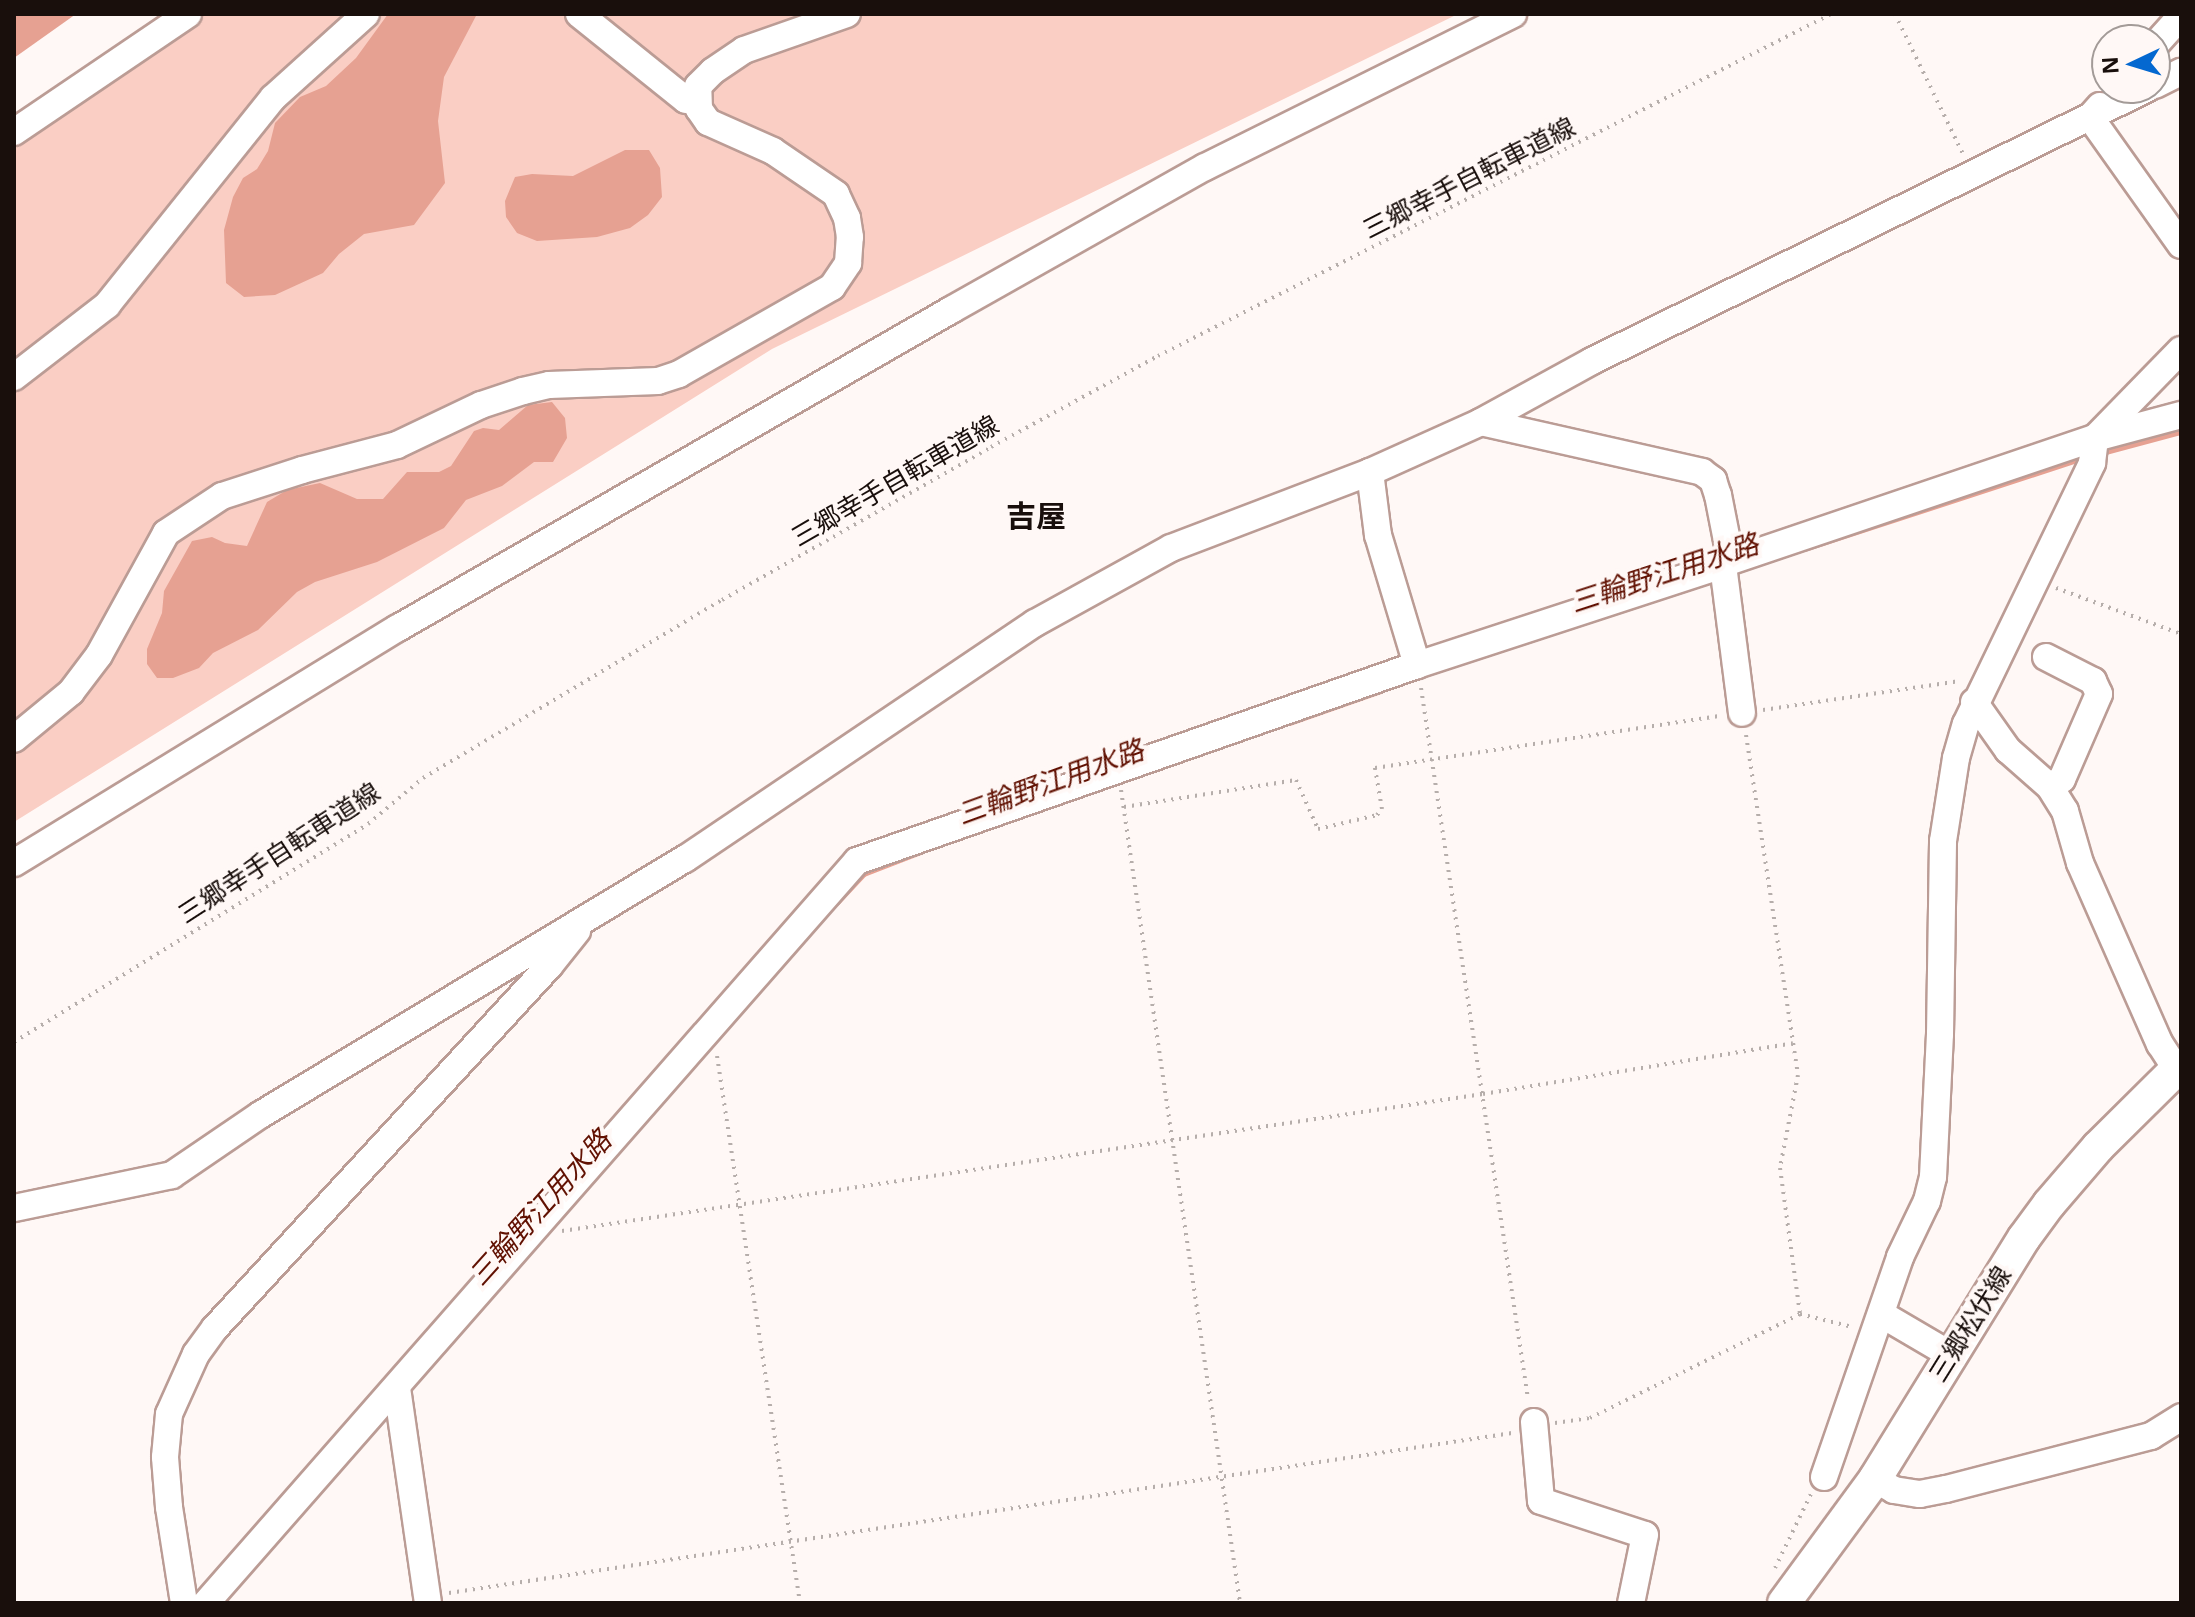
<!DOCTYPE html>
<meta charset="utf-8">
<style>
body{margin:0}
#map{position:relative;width:2195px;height:1617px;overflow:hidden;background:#fff8f6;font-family:"Noto Sans","Noto Sans JP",sans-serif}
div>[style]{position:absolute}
.green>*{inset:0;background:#facec4}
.water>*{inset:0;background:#e6a192}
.stream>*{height:6px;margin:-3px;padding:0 3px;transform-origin:3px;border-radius:3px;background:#e6a192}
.path>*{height:4px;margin-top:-2px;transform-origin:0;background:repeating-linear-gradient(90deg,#b6aeab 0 2px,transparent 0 8px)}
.roads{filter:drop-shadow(2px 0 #bb9c95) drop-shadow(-2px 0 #bb9c95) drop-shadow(0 2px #bb9c95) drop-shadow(0 -2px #bb9c95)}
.minor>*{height:26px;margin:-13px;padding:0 13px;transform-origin:13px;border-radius:13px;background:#fff}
.major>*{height:32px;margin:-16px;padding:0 16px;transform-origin:16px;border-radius:16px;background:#fff}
span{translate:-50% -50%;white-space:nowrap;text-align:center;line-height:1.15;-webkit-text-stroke:8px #fff8f6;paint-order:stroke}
.street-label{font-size:26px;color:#190f0c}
.water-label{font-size:28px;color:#611102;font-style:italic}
.quarter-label{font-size:30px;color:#190f0c;font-weight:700}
.frame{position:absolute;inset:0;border:16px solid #190f0c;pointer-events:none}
.north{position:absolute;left:2091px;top:24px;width:80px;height:80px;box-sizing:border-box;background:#fff8f6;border:2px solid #a39b98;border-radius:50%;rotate:266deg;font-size:22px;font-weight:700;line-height:32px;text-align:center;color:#190f0c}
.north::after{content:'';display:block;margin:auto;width:28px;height:36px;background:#0468d0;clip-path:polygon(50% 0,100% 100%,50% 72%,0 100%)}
</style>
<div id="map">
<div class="green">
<div style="clip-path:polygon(205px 14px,1458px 14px,772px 349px,14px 822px,14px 140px)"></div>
</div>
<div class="water">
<div style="clip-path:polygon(14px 14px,76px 14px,14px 58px)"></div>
<div style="clip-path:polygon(388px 14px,477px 14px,444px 77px,438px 121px,445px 183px,414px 225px,364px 234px,339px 254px,323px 273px,275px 295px,244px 297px,226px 283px,224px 230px,233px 197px,243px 178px,257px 169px,268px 151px,275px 123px,300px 97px,326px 86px,356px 58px)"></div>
<div style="clip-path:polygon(625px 150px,649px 150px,660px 168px,662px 197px,648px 215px,630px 228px,597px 237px,537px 241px,517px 233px,506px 217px,505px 201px,515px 177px,532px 174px,573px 176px)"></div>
<div style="clip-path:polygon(552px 402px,565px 418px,567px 438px,553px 462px,534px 462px,502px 486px,466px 500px,444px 528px,377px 562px,315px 582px,297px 592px,258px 630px,213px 653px,199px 668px,173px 678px,157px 678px,147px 664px,147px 649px,162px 613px,164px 591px,192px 541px,212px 537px,225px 543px,247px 546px,267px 502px,287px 490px,320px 483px,357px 499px,383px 499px,407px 472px,439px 472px,451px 466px,474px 431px,483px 428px,499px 430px,528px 405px)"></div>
</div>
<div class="stream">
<div style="left:2102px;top:453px;width:82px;rotate:-14.9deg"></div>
<div style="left:1805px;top:549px;width:297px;rotate:-18.1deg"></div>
<div style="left:1290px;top:723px;width:96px;rotate:-19.4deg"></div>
<div style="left:837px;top:903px;width:40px;rotate:-47deg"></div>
<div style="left:864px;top:874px;width:61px;rotate:-21.1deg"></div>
</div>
<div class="path">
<div style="left:1895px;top:14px;width:156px;rotate:64.1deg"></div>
<div style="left:2056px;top:588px;width:133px;rotate:20.2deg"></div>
<div style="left:1421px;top:688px;width:719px;rotate:81.44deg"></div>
<div style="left:1763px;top:710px;width:199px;rotate:-8.4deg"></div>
<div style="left:1746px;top:735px;width:344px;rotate:81.3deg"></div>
<div style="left:1798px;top:1075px;width:95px;rotate:101deg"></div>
<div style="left:1780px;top:1168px;width:147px;rotate:82.2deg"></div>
<div style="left:1121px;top:790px;width:822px;rotate:81.67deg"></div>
<div style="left:1124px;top:807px;width:174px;rotate:-8.9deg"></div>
<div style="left:1296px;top:780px;width:54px;rotate:65.8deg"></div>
<div style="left:1318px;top:829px;width:61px;rotate:-13.3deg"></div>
<div style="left:1377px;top:815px;width:8px;rotate:-50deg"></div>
<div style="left:1382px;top:809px;width:42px;rotate:-99.7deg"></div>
<div style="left:1375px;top:768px;width:348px;rotate:-8.6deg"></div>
<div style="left:14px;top:1042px;width:416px;rotate:-31.6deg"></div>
<div style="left:368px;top:824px;width:72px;rotate:-39.9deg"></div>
<div style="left:423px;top:778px;width:348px;rotate:-30.8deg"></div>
<div style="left:722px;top:600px;width:309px;rotate:-29.6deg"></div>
<div style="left:991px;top:447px;width:190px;rotate:-28.6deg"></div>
<div style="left:1158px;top:356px;width:755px;rotate:-26.94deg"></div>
<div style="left:717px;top:1056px;width:553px;rotate:81.37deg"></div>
<div style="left:562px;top:1231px;width:931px;rotate:-8.46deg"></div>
<div style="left:1483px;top:1094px;width:314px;rotate:-9.3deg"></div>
<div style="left:1555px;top:1423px;width:35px;rotate:-8deg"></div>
<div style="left:1590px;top:1418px;width:234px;rotate:-26.3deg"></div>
<div style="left:1800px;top:1314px;width:54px;rotate:14deg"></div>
<div style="left:1775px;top:1568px;width:82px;rotate:-64.1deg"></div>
<div style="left:449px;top:1593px;width:1075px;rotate:-8.56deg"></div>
</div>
<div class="roads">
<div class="minor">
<div style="left:579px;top:14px;width:137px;rotate:38.8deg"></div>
<div style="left:686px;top:100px;width:12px;rotate:-5deg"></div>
<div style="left:2155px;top:45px;width:39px;rotate:-48deg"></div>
<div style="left:2155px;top:85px;width:29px;rotate:-27deg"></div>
<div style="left:2100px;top:106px;width:15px;rotate:132deg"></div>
<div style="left:2090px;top:117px;width:157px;rotate:54.6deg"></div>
<div style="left:14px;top:132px;width:210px;rotate:-34.1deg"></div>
<div style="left:14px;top:377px;width:118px;rotate:-37.7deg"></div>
<div style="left:107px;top:305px;width:265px;rotate:-51.3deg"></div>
<div style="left:273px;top:98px;width:125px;rotate:-42.1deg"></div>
<div style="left:1481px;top:422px;width:227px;rotate:12.7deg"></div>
<div style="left:1702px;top:472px;width:14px;rotate:36deg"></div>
<div style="left:1713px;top:480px;width:16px;rotate:72deg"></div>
<div style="left:1718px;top:495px;width:67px;rotate:78.9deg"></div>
<div style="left:1731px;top:561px;width:384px;rotate:-18.7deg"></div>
<div style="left:2095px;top:438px;width:89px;rotate:-15deg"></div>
<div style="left:1370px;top:472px;width:64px;rotate:82.8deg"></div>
<div style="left:1378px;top:535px;width:136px;rotate:73.3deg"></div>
<div style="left:1723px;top:565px;width:149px;rotate:82.7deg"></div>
<div style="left:2046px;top:657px;width:53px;rotate:27.1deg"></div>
<div style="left:2093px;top:681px;width:14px;rotate:65deg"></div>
<div style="left:2099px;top:694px;width:93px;rotate:113.5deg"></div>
<div style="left:2062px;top:779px;width:14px;rotate:146deg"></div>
<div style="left:1974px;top:702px;width:59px;rotate:54.7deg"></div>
<div style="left:2008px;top:750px;width:56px;rotate:41.4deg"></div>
<div style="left:2050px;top:787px;width:28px;rotate:58deg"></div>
<div style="left:2065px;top:811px;width:54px;rotate:73.9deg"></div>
<div style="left:2080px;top:863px;width:198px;rotate:66.2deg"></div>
<div style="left:2160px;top:1044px;width:38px;rotate:57deg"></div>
<div style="left:14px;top:739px;width:74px;rotate:-39.5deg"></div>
<div style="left:71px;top:692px;width:46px;rotate:-52.9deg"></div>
<div style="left:99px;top:655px;width:139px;rotate:-61.2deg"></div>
<div style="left:166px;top:533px;width:67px;rotate:-33.5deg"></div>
<div style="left:222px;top:496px;width:84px;rotate:-18deg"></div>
<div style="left:302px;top:470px;width:98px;rotate:-14.7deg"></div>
<div style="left:397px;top:445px;width:93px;rotate:-25.5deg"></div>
<div style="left:481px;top:405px;width:44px;rotate:-18.4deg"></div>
<div style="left:523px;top:391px;width:27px;rotate:-13deg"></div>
<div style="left:549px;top:385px;width:109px;rotate:-2.1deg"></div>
<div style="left:658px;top:381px;width:22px;rotate:-18deg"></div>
<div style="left:679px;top:374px;width:176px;rotate:-29.6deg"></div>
<div style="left:832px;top:287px;width:29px;rotate:-56deg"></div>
<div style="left:848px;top:263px;width:26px;rotate:-86deg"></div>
<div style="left:850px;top:237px;width:19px;rotate:-99deg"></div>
<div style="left:847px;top:218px;width:26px;rotate:-115deg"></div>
<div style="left:836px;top:194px;width:76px;rotate:-145.7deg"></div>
<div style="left:773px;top:151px;width:71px;rotate:-156deg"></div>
<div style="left:708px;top:122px;width:16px;rotate:-125deg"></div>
<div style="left:699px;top:109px;width:23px;rotate:-92deg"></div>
<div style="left:698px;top:86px;width:21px;rotate:-45deg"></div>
<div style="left:713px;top:71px;width:37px;rotate:-34deg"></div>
<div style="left:744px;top:50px;width:109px;rotate:-19.3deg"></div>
<div style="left:14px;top:863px;width:450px;rotate:-31.5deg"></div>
<div style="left:398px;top:628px;width:638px;rotate:-29.9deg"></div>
<div style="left:951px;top:310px;width:291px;rotate:-29.4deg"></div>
<div style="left:1205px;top:167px;width:344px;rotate:-26.4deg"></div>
<div style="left:14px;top:1208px;width:161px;rotate:-11.8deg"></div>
<div style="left:172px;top:1175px;width:107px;rotate:-34.3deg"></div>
<div style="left:260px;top:1115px;width:496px;rotate:-31.1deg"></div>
<div style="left:685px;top:859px;width:422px;rotate:-34deg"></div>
<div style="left:1035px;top:623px;width:155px;rotate:-28.9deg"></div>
<div style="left:1171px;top:548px;width:213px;rotate:-20.9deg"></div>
<div style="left:1370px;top:472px;width:122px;rotate:-24.2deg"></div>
<div style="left:1481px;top:422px;width:127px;rotate:-28.8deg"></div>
<div style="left:1592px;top:361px;width:619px;rotate:-26.15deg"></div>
<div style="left:1881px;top:1314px;width:81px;rotate:30.4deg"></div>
<div style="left:397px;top:1388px;width:217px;rotate:81.8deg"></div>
<div style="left:1534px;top:1422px;width:79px;rotate:84.9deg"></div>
<div style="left:1541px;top:1501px;width:109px;rotate:18.1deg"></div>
<div style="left:1645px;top:1535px;width:69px;rotate:101.6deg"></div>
<div style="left:1824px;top:1477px;width:233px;rotate:-70.9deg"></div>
<div style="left:1900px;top:1257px;width:62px;rotate:-64.3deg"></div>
<div style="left:1927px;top:1201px;width:25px;rotate:-76deg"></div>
<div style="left:1933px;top:1177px;width:143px;rotate:-87.2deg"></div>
<div style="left:1940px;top:1034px;width:193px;rotate:-89.1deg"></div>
<div style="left:1943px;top:841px;width:84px;rotate:-81.1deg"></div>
<div style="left:1956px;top:758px;width:35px;rotate:-74deg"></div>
<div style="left:1966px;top:724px;width:290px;rotate:-64.2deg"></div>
<div style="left:2092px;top:463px;width:25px;rotate:-83deg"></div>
<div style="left:2095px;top:438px;width:123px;rotate:-45.7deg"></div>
<div style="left:1875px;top:1479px;width:22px;rotate:30deg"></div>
<div style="left:1894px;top:1490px;width:26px;rotate:9deg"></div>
<div style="left:1920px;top:1494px;width:26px;rotate:-11deg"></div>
<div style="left:1946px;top:1489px;width:212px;rotate:-14.5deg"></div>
<div style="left:2151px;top:1436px;width:36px;rotate:-32deg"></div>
<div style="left:184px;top:1603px;width:97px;rotate:-98.9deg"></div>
<div style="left:169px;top:1507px;width:50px;rotate:-94.6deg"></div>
<div style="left:165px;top:1457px;width:43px;rotate:-84.7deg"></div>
<div style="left:169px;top:1414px;width:66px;rotate:-65.8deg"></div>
<div style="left:196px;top:1354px;width:32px;rotate:-54deg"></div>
<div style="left:215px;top:1328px;width:493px;rotate:-47.3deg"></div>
<div style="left:549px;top:966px;width:45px;rotate:-51.3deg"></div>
<div style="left:206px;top:1603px;width:987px;rotate:-48.74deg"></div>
<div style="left:857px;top:861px;width:593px;rotate:-19.29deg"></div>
<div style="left:1417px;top:665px;width:322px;rotate:-18.1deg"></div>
<div style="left:1723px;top:565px;width:11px;rotate:-49deg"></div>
</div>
<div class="major">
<div style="left:1784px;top:1603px;width:154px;rotate:-53.7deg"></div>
<div style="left:1875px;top:1479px;width:283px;rotate:-58.3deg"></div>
<div style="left:2024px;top:1238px;width:42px;rotate:-53.7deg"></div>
<div style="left:2049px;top:1204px;width:75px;rotate:-49.3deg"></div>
<div style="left:2098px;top:1147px;width:117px;rotate:-44.7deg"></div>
</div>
</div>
<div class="street-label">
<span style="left:1469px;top:178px;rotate:-27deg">三郷幸手自転車道線</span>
<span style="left:895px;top:481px;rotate:-30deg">三郷幸手自転車道線</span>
<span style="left:279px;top:853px;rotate:-33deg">三郷幸手自転車道線</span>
<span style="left:1970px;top:1324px;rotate:-58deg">三郷松伏線</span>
</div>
<div class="water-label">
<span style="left:1664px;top:572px;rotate:-18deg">三輪野江用水路</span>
<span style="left:1050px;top:781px;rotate:-20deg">三輪野江用水路</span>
<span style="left:539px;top:1207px;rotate:-48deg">三輪野江用水路</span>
</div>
<div class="quarter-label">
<span style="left:1036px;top:516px">吉屋</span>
</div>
<div class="frame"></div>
<div class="north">N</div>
</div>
